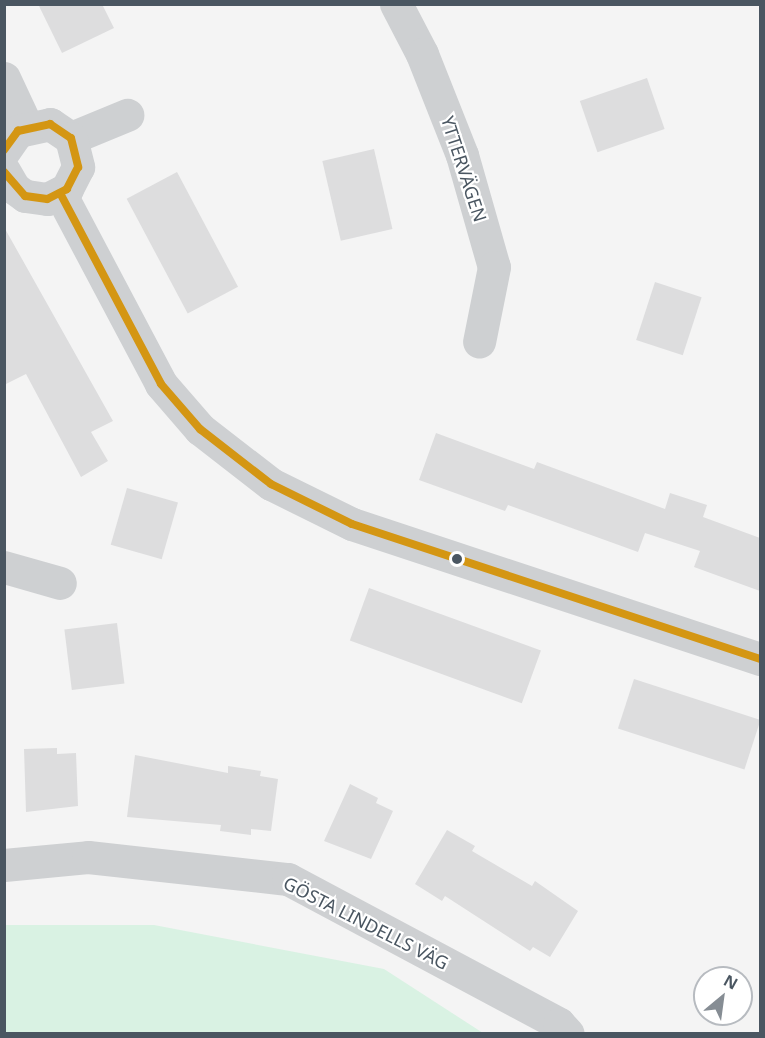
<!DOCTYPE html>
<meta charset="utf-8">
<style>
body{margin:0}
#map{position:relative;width:765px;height:1038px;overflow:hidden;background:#f4f4f4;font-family:"Noto Sans",sans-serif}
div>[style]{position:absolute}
.green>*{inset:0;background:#d9f2e3}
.building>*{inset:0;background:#ddddde;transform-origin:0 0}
.minor>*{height:33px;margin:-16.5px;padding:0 16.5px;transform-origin:16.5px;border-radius:16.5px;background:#ced0d2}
.bus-1>*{height:8px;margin:-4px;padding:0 4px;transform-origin:4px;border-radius:4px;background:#d49613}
.dots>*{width:16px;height:16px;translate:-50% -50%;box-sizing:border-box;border:3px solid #fff;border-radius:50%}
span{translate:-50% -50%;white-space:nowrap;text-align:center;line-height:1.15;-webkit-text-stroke:4.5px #fff;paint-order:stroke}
.street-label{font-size:18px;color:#4a5661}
.frame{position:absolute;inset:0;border:6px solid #4a5661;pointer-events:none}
.north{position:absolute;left:693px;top:966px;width:60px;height:60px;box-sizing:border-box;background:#fff;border:2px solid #b7bbc0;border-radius:50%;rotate:29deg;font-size:16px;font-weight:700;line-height:24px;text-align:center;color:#4a5661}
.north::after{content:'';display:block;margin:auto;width:21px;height:27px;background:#868d94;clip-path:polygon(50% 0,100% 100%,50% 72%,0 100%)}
</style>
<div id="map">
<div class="green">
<div style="clip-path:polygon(154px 925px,384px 969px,483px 1033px,5px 1033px,5px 925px)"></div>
</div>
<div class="building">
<div style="clip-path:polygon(38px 4px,102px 4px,114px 28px,62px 53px)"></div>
<div style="left:647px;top:78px;width:54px;height:71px;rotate:71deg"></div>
<div style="left:374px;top:149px;width:82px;height:53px;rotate:77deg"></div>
<div style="left:177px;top:172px;width:130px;height:57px;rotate:62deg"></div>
<div style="clip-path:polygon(4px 227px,113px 421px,91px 432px,108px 461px,81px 477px,26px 374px,4px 385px)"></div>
<div style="left:655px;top:282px;width:49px;height:61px;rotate:18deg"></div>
<div style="clip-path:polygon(436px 433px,534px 469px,537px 462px,665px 509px,670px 493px,707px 505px,703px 517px,760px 538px,760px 591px,694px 567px,700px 551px,645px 533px,638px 552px,508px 505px,505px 511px,419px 480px)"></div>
<div style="left:127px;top:488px;width:53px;height:59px;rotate:16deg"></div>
<div style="left:369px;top:588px;width:183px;height:56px;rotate:20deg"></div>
<div style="left:117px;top:623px;width:61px;height:53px;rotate:83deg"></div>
<div style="left:634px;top:679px;width:133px;height:52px;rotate:18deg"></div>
<div style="clip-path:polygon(57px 748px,57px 754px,76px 753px,78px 806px,26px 812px,24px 749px)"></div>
<div style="clip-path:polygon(135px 755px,228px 773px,228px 766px,261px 771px,260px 776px,278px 779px,271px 831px,251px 829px,251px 835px,220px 831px,221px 825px,127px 817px)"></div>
<div style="clip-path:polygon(350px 784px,378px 798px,376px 803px,393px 811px,371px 859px,324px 841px)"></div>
<div style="clip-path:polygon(447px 830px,475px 846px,472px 851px,532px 886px,535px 881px,578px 911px,550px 957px,533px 947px,530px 951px,445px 896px,442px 901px,415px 884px)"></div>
</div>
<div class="minor">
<div style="left:396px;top:4px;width:56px;rotate:62.5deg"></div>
<div style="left:422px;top:54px;width:109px;rotate:68.4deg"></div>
<div style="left:462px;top:155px;width:116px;rotate:74.1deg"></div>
<div style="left:494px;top:267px;width:76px;rotate:101.3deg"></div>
<div style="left:4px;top:78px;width:54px;rotate:64.9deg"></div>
<div style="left:71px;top:138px;width:61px;rotate:-22.3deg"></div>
<div style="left:4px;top:151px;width:24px;rotate:-55deg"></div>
<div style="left:18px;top:131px;width:33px;rotate:-12deg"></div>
<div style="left:50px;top:124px;width:25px;rotate:34deg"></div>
<div style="left:71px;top:138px;width:30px;rotate:76deg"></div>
<div style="left:78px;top:167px;width:25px;rotate:117deg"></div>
<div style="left:67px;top:189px;width:22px;rotate:153deg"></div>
<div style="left:47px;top:199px;width:22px;rotate:-172deg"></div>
<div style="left:25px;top:196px;width:14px;rotate:-144deg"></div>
<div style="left:14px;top:188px;width:20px;rotate:-120deg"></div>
<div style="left:60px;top:193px;width:216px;rotate:62.1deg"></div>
<div style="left:161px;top:384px;width:60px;rotate:49.1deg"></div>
<div style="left:200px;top:429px;width:90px;rotate:37.8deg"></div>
<div style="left:271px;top:484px;width:90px;rotate:26.3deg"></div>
<div style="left:352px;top:524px;width:430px;rotate:18.3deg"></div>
<div style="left:4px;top:567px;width:58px;rotate:15.9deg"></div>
<div style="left:4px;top:865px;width:84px;rotate:-5.4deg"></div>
<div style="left:88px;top:857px;width:201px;rotate:6.3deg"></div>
<div style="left:288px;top:879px;width:307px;rotate:28.1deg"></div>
<div style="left:559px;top:1024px;width:13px;rotate:48deg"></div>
</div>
<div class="bus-1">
<div style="left:4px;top:150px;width:24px;rotate:-54deg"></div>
<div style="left:18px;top:131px;width:33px;rotate:-12deg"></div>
<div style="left:50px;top:124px;width:25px;rotate:34deg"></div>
<div style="left:71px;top:138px;width:30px;rotate:76deg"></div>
<div style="left:78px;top:167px;width:25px;rotate:117deg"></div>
<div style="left:67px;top:189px;width:22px;rotate:153deg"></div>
<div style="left:47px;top:199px;width:22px;rotate:-172deg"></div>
<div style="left:25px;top:196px;width:32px;rotate:-131deg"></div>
<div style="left:60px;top:193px;width:216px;rotate:62.1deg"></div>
<div style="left:161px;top:384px;width:60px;rotate:49.1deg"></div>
<div style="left:200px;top:429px;width:90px;rotate:37.8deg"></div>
<div style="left:271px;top:484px;width:90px;rotate:26.3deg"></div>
<div style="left:352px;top:524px;width:430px;rotate:18.3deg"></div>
</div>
<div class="dots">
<div style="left:457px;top:559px;background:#4a5661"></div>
</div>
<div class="street-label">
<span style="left:464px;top:169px;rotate:72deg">YTTERVÄGEN</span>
<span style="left:366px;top:923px;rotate:27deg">GÖSTA LINDELLS VÄG</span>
</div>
<div class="frame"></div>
<div class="north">N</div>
</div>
